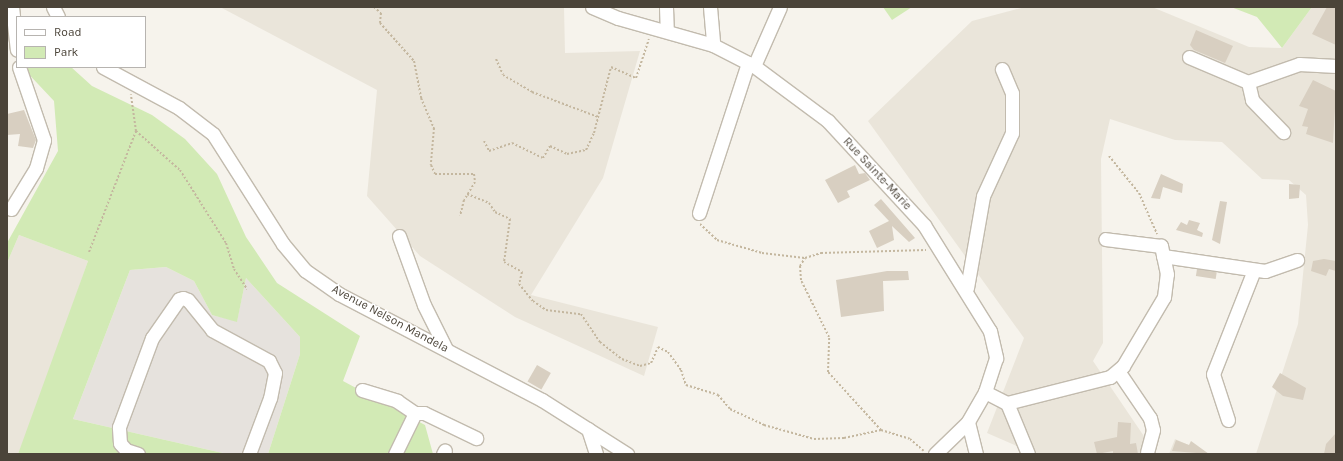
<!DOCTYPE html>
<style>
body{margin:0}
#map{position:relative;width:1343px;height:461px;overflow:hidden;background:#f6f3ec;font-family:Karla,sans-serif}
div>[style]{position:absolute}
.residential>*{inset:0;background:#eae5da}
.industrial>*{inset:0;background:#e6e2dd}
.green>*{inset:0;background:#d2eab5}
.building>*{inset:0;background:#d8cfc1;transform-origin:0 0}
.path>*{height:2px;margin-top:-1px;transform-origin:0;background:repeating-linear-gradient(90deg,#c4b79f 0 2px,transparent 0 4px)}
.roads{filter:drop-shadow(1px 0 #c2bbae) drop-shadow(-1px 0 #c2bbae) drop-shadow(0 1px #c2bbae) drop-shadow(0 -1px #c2bbae)}
.minor>*{height:13px;margin:-6.5px;padding:0 6.5px;transform-origin:6.5px;border-radius:6.5px;background:#fff}
span{translate:-50% -50%;white-space:nowrap;text-align:center;line-height:1.15;-webkit-text-stroke:3px #fff;paint-order:stroke}
.street-label{font-size:12px;color:#4b4439}
.frame{position:absolute;inset:0;border:8px solid #4b4439;pointer-events:none}
.legend{position:absolute;left:16px;top:16px;width:130px;height:52px;box-sizing:border-box;background:#fff;border:1px solid #b7b4b0;margin:0;padding:5px 7px;list-style:none;font-size:12px;color:#4b4439}
.legend li{display:flex;align-items:center;gap:8px;height:20px}
.legend b{width:20px;border:1px solid #b7b4b0}
</style>
<div id="map">
<div class="residential">
<div style="clip-path:polygon(220px 7px,564px 7px,565px 53px,640px 51px,603px 178px,531px 295px,658px 327px,644px 376px,515px 317px,420px 256px,367px 196px,377px 90px)"></div>
<div style="clip-path:polygon(1025px 7px,1152px 7px,1249px 47px,1282px 48px,1312px 7px,1336px 7px,1336px 454px,1256px 454px,1298px 324px,1308px 225px,1306px 195px,1289px 180px,1262px 179px,1222px 142px,1175px 140px,1110px 119px,1101px 159px,1103px 343px,1093px 361px,1156px 454px,1035px 454px,987px 433px,1024px 338px,868px 121px,972px 21px)"></div>
<div style="clip-path:polygon(19px 235px,88px 261px,34px 416px,18px 454px,7px 454px,7px 263px)"></div>
<div style="clip-path:polygon(1175px 439px,1209px 454px,1169px 454px)"></div>
</div>
<div class="industrial">
<div style="clip-path:polygon(166px 267px,194px 281px,212px 315px,237px 321px,246px 278px,300px 337px,300px 354px,268px 454px,227px 454px,73px 419px,130px 270px)"></div>
</div>
<div class="green">
<div style="clip-path:polygon(883px 7px,912px 7px,892px 20px)"></div>
<div style="clip-path:polygon(1231px 7px,1312px 7px,1282px 48px,1257px 17px)"></div>
<div style="clip-path:polygon(22px 67px,71px 67px,92px 86px,152px 115px,185px 139px,217px 174px,246px 237px,277px 283px,360px 336px,343px 381px,425px 425px,433px 454px,268px 454px,300px 354px,300px 337px,246px 278px,237px 322px,212px 315px,194px 281px,166px 267px,130px 270px,73px 419px,227px 454px,18px 454px,88px 261px,19px 235px,7px 263px,7px 243px,58px 151px,54px 101px)"></div>
</div>
<div class="building">
<div style="clip-path:polygon(1327px 7px,1336px 7px,1336px 45px,1312px 34px)"></div>
<div style="clip-path:polygon(1196px 30px,1233px 46px,1225px 63px,1194px 50px,1190px 45px)"></div>
<div style="clip-path:polygon(1313px 80px,1336px 91px,1333px 143px,1306px 134px,1308px 127px,1302px 126px,1308px 109px,1299px 106px)"></div>
<div style="clip-path:polygon(24px 110px,36px 140px,33px 148px,18px 146px,20px 134px,7px 135px,7px 114px)"></div>
<div style="clip-path:polygon(855px 165px,859px 174px,865px 173px,870px 180px,847px 191px,850px 197px,838px 203px,825px 180px)"></div>
<div style="clip-path:polygon(1161px 174px,1183px 184px,1182px 193px,1163px 187px,1160px 199px,1151px 198px)"></div>
<div style="clip-path:polygon(1289px 184px,1300px 185px,1299px 198px,1289px 199px)"></div>
<div style="clip-path:polygon(881px 199px,915px 238px,909px 242px,892px 226px,894px 240px,877px 248px,869px 231px,889px 221px,874px 205px)"></div>
<div style="clip-path:polygon(1220px 201px,1227px 202px,1220px 244px,1212px 240px)"></div>
<div style="clip-path:polygon(1189px 220px,1200px 223px,1197px 230px,1203px 233px,1202px 237px,1176px 230px,1181px 222px,1187px 225px)"></div>
<div style="clip-path:polygon(1324px 259px,1336px 261px,1336px 271px,1329px 269px,1326px 276px,1311px 271px,1313px 261px)"></div>
<div style="left:1197px;top:269px;width:20px;height:7px;rotate:9deg"></div>
<div style="clip-path:polygon(887px 271px,908px 271px,909px 280px,883px 281px,884px 311px,841px 317px,836px 280px)"></div>
<div style="left:537px;top:365px;width:16px;height:19px;rotate:30deg"></div>
<div style="clip-path:polygon(1280px 373px,1306px 388px,1303px 400px,1283px 396px,1272px 387px)"></div>
<div style="clip-path:polygon(1118px 422px,1131px 423px,1130px 444px,1136px 443px,1138px 454px,1113px 454px,1113px 451px,1097px 454px,1094px 442px,1117px 437px)"></div>
<div style="clip-path:polygon(1336px 433px,1336px 454px,1324px 454px,1326px 444px)"></div>
<div style="clip-path:polygon(1176px 440px,1189px 445px,1191px 441px,1209px 454px,1172px 451px)"></div>
</div>
<div class="path">
<div style="left:374px;top:7px;width:9px;rotate:41deg"></div>
<div style="left:381px;top:13px;width:10px;rotate:96deg"></div>
<div style="left:380px;top:23px;width:51px;rotate:48.2deg"></div>
<div style="left:414px;top:61px;width:38px;rotate:79deg"></div>
<div style="left:421px;top:98px;width:33px;rotate:67deg"></div>
<div style="left:434px;top:128px;width:37px;rotate:95deg"></div>
<div style="left:431px;top:165px;width:10px;rotate:66deg"></div>
<div style="left:435px;top:174px;width:39px"></div>
<div style="left:474px;top:174px;width:8px;rotate:83deg"></div>
<div style="left:475px;top:182px;width:21px;rotate:121deg"></div>
<div style="left:464px;top:200px;width:16px;rotate:104deg"></div>
<div style="left:496px;top:59px;width:17px;rotate:66deg"></div>
<div style="left:503px;top:75px;width:34px;rotate:30deg"></div>
<div style="left:532px;top:92px;width:71px;rotate:20.7deg"></div>
<div style="left:136px;top:131px;width:59px;rotate:41.6deg"></div>
<div style="left:180px;top:170px;width:86px;rotate:57.8deg"></div>
<div style="left:226px;top:243px;width:27px;rotate:73deg"></div>
<div style="left:234px;top:269px;width:24px;rotate:57deg"></div>
<div style="left:484px;top:141px;width:11px;rotate:63deg"></div>
<div style="left:489px;top:151px;width:24px;rotate:-19deg"></div>
<div style="left:512px;top:143px;width:34px;rotate:26deg"></div>
<div style="left:543px;top:158px;width:14px;rotate:-60deg"></div>
<div style="left:550px;top:146px;width:19px;rotate:25deg"></div>
<div style="left:567px;top:154px;width:19px;rotate:-12deg"></div>
<div style="left:586px;top:150px;width:19px;rotate:-65deg"></div>
<div style="left:594px;top:133px;width:68px;rotate:-75.6deg"></div>
<div style="left:611px;top:67px;width:27px;rotate:24deg"></div>
<div style="left:636px;top:78px;width:41px;rotate:-71.6deg"></div>
<div style="left:1109px;top:156px;width:48px;rotate:51deg"></div>
<div style="left:1139px;top:193px;width:45px;rotate:66.3deg"></div>
<div style="left:467px;top:194px;width:24px;rotate:22deg"></div>
<div style="left:489px;top:203px;width:11px;rotate:56deg"></div>
<div style="left:495px;top:212px;width:17px;rotate:25deg"></div>
<div style="left:510px;top:219px;width:43px;rotate:97.9deg"></div>
<div style="left:504px;top:262px;width:21px;rotate:29deg"></div>
<div style="left:522px;top:272px;width:12px;rotate:104deg"></div>
<div style="left:519px;top:284px;width:22px;rotate:51deg"></div>
<div style="left:533px;top:301px;width:16px;rotate:35deg"></div>
<div style="left:546px;top:310px;width:35px;rotate:7deg"></div>
<div style="left:581px;top:314px;width:34px;rotate:56deg"></div>
<div style="left:600px;top:342px;width:28px;rotate:38deg"></div>
<div style="left:622px;top:359px;width:19px;rotate:21deg"></div>
<div style="left:640px;top:366px;width:11px;rotate:-15deg"></div>
<div style="left:651px;top:363px;width:17px;rotate:-66deg"></div>
<div style="left:658px;top:347px;width:11px;rotate:27deg"></div>
<div style="left:668px;top:352px;width:22px;rotate:54deg"></div>
<div style="left:681px;top:370px;width:16px;rotate:72deg"></div>
<div style="left:686px;top:385px;width:34px;rotate:17deg"></div>
<div style="left:718px;top:395px;width:18px;rotate:49deg"></div>
<div style="left:730px;top:409px;width:38px;rotate:25deg"></div>
<div style="left:764px;top:425px;width:52px;rotate:15.6deg"></div>
<div style="left:814px;top:439px;width:30px;rotate:-2deg"></div>
<div style="left:844px;top:438px;width:38px;rotate:-12deg"></div>
<div style="left:881px;top:430px;width:79px;rotate:-132.4deg"></div>
<div style="left:828px;top:372px;width:35px;rotate:-88deg"></div>
<div style="left:829px;top:337px;width:64px;rotate:-116.2deg"></div>
<div style="left:801px;top:280px;width:14px;rotate:-94deg"></div>
<div style="left:800px;top:266px;width:9px;rotate:-58deg"></div>
<div style="left:805px;top:258px;width:17px;rotate:-17deg"></div>
<div style="left:821px;top:253px;width:105px;rotate:-1.6deg"></div>
<div style="left:700px;top:224px;width:23px;rotate:43deg"></div>
<div style="left:717px;top:240px;width:47px;rotate:16.1deg"></div>
<div style="left:762px;top:253px;width:43px;rotate:6.6deg"></div>
<div style="left:89px;top:252px;width:130px;rotate:-68.8deg"></div>
<div style="left:136px;top:131px;width:37px;rotate:-98deg"></div>
<div style="left:881px;top:430px;width:30px;rotate:17deg"></div>
<div style="left:910px;top:439px;width:18px;rotate:41deg"></div>
</div>
<div class="roads">
<div class="minor">
<div style="left:12px;top:7px;width:43px;rotate:83.4deg"></div>
<div style="left:53px;top:7px;width:11px;rotate:63deg"></div>
<div style="left:592px;top:7px;width:28px;rotate:23deg"></div>
<div style="left:618px;top:18px;width:99px;rotate:15.9deg"></div>
<div style="left:713px;top:45px;width:46px;rotate:27.1deg"></div>
<div style="left:754px;top:66px;width:92px;rotate:36.6deg"></div>
<div style="left:828px;top:121px;width:142px;rotate:47.3deg"></div>
<div style="left:924px;top:225px;width:125px;rotate:58.1deg"></div>
<div style="left:990px;top:331px;width:28px;rotate:77deg"></div>
<div style="left:996px;top:358px;width:36px;rotate:108deg"></div>
<div style="left:985px;top:392px;width:34px;rotate:120deg"></div>
<div style="left:968px;top:422px;width:46px;rotate:135.9deg"></div>
<div style="left:666px;top:7px;width:23px;rotate:88deg"></div>
<div style="left:710px;top:7px;width:38px;rotate:85deg"></div>
<div style="left:1189px;top:57px;width:64px;rotate:23deg"></div>
<div style="left:1248px;top:82px;width:54px;rotate:-19.4deg"></div>
<div style="left:1299px;top:64px;width:37px;rotate:3deg"></div>
<div style="left:754px;top:66px;width:64px;rotate:-66.2deg"></div>
<div style="left:103px;top:67px;width:86px;rotate:28.3deg"></div>
<div style="left:179px;top:108px;width:43px;rotate:37.4deg"></div>
<div style="left:213px;top:134px;width:130px;rotate:57.5deg"></div>
<div style="left:283px;top:244px;width:35px;rotate:50deg"></div>
<div style="left:306px;top:271px;width:40px;rotate:34.9deg"></div>
<div style="left:339px;top:294px;width:229px;rotate:27.6deg"></div>
<div style="left:542px;top:400px;width:101px;rotate:32.4deg"></div>
<div style="left:1248px;top:82px;width:18px;rotate:77deg"></div>
<div style="left:1252px;top:100px;width:45px;rotate:45.9deg"></div>
<div style="left:11px;top:209px;width:48px;rotate:-58.6deg"></div>
<div style="left:36px;top:168px;width:29px;rotate:-74deg"></div>
<div style="left:44px;top:140px;width:77px;rotate:-108.9deg"></div>
<div style="left:699px;top:213px;width:158px;rotate:-71.9deg"></div>
<div style="left:399px;top:236px;width:73px;rotate:70.1deg"></div>
<div style="left:424px;top:305px;width:49px;rotate:63.4deg"></div>
<div style="left:1163px;top:256px;width:103px;rotate:8.4deg"></div>
<div style="left:1265px;top:271px;width:34px;rotate:-19deg"></div>
<div style="left:967px;top:288px;width:93px;rotate:-80.1deg"></div>
<div style="left:983px;top:196px;width:69px;rotate:-65.3deg"></div>
<div style="left:1012px;top:133px;width:40px;rotate:-90deg"></div>
<div style="left:1012px;top:93px;width:26px;rotate:-113deg"></div>
<div style="left:1118px;top:371px;width:57px;rotate:55.8deg"></div>
<div style="left:1150px;top:418px;width:12px;rotate:76deg"></div>
<div style="left:1153px;top:430px;width:23px;rotate:105deg"></div>
<div style="left:362px;top:390px;width:37px;rotate:17deg"></div>
<div style="left:397px;top:401px;width:22px;rotate:34deg"></div>
<div style="left:985px;top:392px;width:25px;rotate:27deg"></div>
<div style="left:1007px;top:403px;width:106px;rotate:-14.2deg"></div>
<div style="left:1110px;top:377px;width:17px;rotate:-40deg"></div>
<div style="left:1123px;top:366px;width:80px;rotate:-59.3deg"></div>
<div style="left:1164px;top:297px;width:23px;rotate:-83deg"></div>
<div style="left:1167px;top:274px;width:29px;rotate:-102deg"></div>
<div style="left:1161px;top:246px;width:56px;rotate:-172.9deg"></div>
<div style="left:1007px;top:403px;width:55px;rotate:67.6deg"></div>
<div style="left:1228px;top:420px;width:48px;rotate:-108.1deg"></div>
<div style="left:1213px;top:374px;width:112px;rotate:-68.5deg"></div>
<div style="left:968px;top:422px;width:33px;rotate:76deg"></div>
<div style="left:588px;top:429px;width:26px;rotate:72deg"></div>
<div style="left:138px;top:454px;width:13px;rotate:-162deg"></div>
<div style="left:126px;top:450px;width:9px;rotate:-131deg"></div>
<div style="left:120px;top:443px;width:16px;rotate:-94deg"></div>
<div style="left:119px;top:427px;width:95px;rotate:-69.7deg"></div>
<div style="left:152px;top:338px;width:47px;rotate:-55.3deg"></div>
<div style="left:179px;top:299px;width:4px;rotate:-14deg"></div>
<div style="left:183px;top:298px;width:5px;rotate:22deg"></div>
<div style="left:188px;top:300px;width:38px;rotate:51deg"></div>
<div style="left:212px;top:330px;width:65px;rotate:28.5deg"></div>
<div style="left:269px;top:361px;width:13px;rotate:63deg"></div>
<div style="left:275px;top:373px;width:25px;rotate:101deg"></div>
<div style="left:270px;top:398px;width:60px;rotate:110.6deg"></div>
<div style="left:395px;top:454px;width:46px;rotate:-64deg"></div>
<div style="left:415px;top:413px;width:9px"></div>
<div style="left:424px;top:413px;width:58px;rotate:25.7deg"></div>
<div style="left:443px;top:454px;width:4px;rotate:-63deg"></div>
</div>
</div>
<div class="street-label">
<span style="left:877px;top:174px;rotate:47deg">Rue Sainte-Marie</span>
<span style="left:390px;top:319px;rotate:28deg">Avenue Nelson Mandela</span>
</div>
<div class="frame"></div>
<ul class="legend">
<li><b style="height:5px;background:#fff"></b>Road</li>
<li><b style="height:11px;background:#d2eab5"></b>Park</li>
</ul>
</div>
